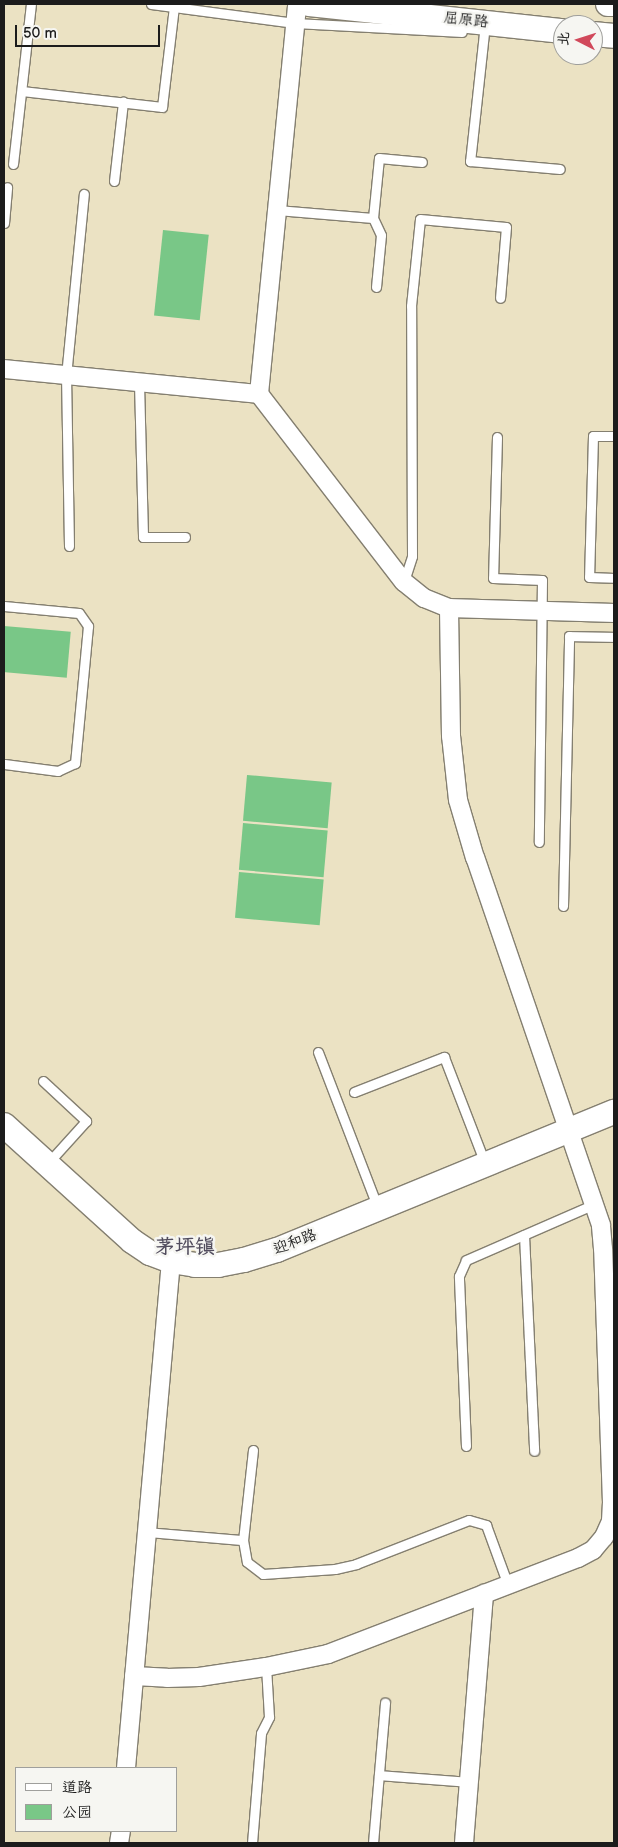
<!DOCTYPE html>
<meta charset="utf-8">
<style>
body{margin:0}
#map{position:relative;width:618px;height:1847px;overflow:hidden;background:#ebe2c3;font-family:"Balsamiq Sans","LXGW WenKai TC",sans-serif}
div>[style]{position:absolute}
.green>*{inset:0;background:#79c787;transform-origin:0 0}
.roads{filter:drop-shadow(1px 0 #847f70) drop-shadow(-1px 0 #847f70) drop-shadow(0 1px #847f70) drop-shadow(0 -1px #847f70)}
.lane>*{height:9px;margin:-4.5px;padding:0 4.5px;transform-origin:4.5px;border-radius:4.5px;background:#fff}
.street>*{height:18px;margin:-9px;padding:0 9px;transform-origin:9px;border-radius:9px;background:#fff}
.secondary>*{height:24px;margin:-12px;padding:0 12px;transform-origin:12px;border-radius:12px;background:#fff}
span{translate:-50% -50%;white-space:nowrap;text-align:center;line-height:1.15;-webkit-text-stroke:5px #f6f6f2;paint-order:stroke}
.street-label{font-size:15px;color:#1c1c1c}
.district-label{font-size:20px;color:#524d5e;font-weight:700}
.frame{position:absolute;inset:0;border:5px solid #1c1c1c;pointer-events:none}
.legend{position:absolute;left:15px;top:1767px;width:162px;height:65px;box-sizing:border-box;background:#f6f6f2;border:1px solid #9f9f9c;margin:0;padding:6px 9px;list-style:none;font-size:15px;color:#1c1c1c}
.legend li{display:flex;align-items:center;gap:10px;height:25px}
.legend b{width:25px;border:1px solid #9f9f9c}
.north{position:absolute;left:553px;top:15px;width:50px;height:50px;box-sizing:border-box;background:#f6f6f2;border:1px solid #9f9f9c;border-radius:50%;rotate:275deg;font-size:14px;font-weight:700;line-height:20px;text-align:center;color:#1c1c1c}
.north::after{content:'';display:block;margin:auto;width:18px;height:22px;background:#d1495b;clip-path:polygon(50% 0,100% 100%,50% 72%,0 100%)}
.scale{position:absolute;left:15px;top:25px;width:145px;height:22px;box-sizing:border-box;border:2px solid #1c1c1c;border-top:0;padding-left:6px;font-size:15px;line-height:18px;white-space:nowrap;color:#1c1c1c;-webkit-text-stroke:4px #f6f6f2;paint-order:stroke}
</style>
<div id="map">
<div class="green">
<div style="left:163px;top:230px;width:46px;height:86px;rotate:6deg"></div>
<div style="left:4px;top:626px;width:67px;height:46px;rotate:5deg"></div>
<div style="left:247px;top:775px;width:85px;height:46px;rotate:5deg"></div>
<div style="left:243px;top:823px;width:85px;height:47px;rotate:5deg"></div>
<div style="left:239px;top:872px;width:85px;height:46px;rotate:5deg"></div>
</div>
<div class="roads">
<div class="lane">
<div style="left:151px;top:4px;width:145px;rotate:7.5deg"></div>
<div style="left:295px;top:23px;width:167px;rotate:3.1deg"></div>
<div style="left:484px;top:33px;width:129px;rotate:96.2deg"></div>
<div style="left:470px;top:161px;width:90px;rotate:5.1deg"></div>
<div style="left:22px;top:91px;width:141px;rotate:6.5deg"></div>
<div style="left:162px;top:107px;width:101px;rotate:-83.2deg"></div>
<div style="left:13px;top:164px;width:161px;rotate:-83.6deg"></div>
<div style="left:114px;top:181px;width:80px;rotate:-83.5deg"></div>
<div style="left:277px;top:210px;width:96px;rotate:4.8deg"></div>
<div style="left:4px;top:223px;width:36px;rotate:-85deg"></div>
<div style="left:376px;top:287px;width:52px;rotate:-84.5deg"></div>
<div style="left:381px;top:235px;width:19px;rotate:-115deg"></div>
<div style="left:373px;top:218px;width:60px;rotate:-84.3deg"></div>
<div style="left:379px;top:158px;width:43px;rotate:5.3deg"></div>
<div style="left:139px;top:383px;width:154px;rotate:88.5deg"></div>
<div style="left:143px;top:537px;width:42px"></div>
<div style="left:614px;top:436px;width:21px;rotate:180deg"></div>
<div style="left:593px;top:436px;width:141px;rotate:91.6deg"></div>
<div style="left:589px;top:577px;width:25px;rotate:2deg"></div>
<div style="left:497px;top:437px;width:141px;rotate:91.6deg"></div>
<div style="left:493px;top:578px;width:49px;rotate:2.3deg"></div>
<div style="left:542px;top:580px;width:262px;rotate:90.7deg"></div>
<div style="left:69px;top:546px;width:170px;rotate:-91deg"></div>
<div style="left:66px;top:376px;width:183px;rotate:-84.4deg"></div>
<div style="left:404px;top:581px;width:26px;rotate:-72deg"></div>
<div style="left:412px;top:556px;width:250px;rotate:-90.2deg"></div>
<div style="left:411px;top:306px;width:87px;rotate:-84.1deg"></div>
<div style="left:420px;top:219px;width:86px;rotate:5.3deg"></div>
<div style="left:506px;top:227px;width:71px;rotate:94.8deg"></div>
<div style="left:4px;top:606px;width:75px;rotate:5.3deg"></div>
<div style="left:79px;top:613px;width:16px;rotate:55deg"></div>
<div style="left:88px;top:626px;width:138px;rotate:95.4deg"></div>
<div style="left:75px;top:763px;width:19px;rotate:155deg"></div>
<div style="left:58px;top:771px;width:54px;rotate:-172.6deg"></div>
<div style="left:563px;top:906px;width:270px;rotate:-88.7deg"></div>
<div style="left:569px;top:636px;width:45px;rotate:1.3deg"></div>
<div style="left:318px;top:1052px;width:167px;rotate:69deg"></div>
<div style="left:43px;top:1081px;width:59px;rotate:42.9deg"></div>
<div style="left:86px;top:1121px;width:57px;rotate:132.1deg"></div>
<div style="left:354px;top:1092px;width:97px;rotate:-21.3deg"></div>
<div style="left:444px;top:1057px;width:114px;rotate:68.9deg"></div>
<div style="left:524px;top:1235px;width:216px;rotate:87.3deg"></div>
<div style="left:466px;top:1446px;width:170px;rotate:-92.4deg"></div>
<div style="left:459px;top:1276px;width:17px;rotate:-66deg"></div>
<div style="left:466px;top:1260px;width:141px;rotate:-23.5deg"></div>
<div style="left:253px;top:1450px;width:91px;rotate:96.3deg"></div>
<div style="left:243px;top:1540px;width:22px;rotate:80deg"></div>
<div style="left:247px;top:1562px;width:20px;rotate:37deg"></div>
<div style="left:263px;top:1574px;width:72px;rotate:-4deg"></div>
<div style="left:335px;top:1569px;width:22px;rotate:-13deg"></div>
<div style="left:356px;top:1564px;width:121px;rotate:-21.3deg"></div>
<div style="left:469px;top:1520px;width:18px;rotate:16deg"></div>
<div style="left:486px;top:1525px;width:64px;rotate:69.9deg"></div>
<div style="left:147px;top:1532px;width:96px;rotate:4.8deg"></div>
<div style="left:379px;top:1775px;width:90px;rotate:4.4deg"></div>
<div style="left:252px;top:1843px;width:110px;rotate:-85.3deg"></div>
<div style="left:261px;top:1733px;width:18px;rotate:-63deg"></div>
<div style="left:269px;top:1717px;width:50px;rotate:-93.4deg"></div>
<div style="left:373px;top:1843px;width:141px;rotate:-85.1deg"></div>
</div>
<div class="street">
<div style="left:4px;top:369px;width:256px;rotate:5.6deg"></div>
<div style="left:259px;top:394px;width:237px;rotate:52.4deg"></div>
<div style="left:404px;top:582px;width:26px;rotate:39deg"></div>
<div style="left:424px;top:598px;width:27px;rotate:22deg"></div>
<div style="left:449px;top:608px;width:165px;rotate:1.7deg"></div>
<div style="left:259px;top:394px;width:392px;rotate:-84.4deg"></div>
<div style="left:134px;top:1676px;width:33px;rotate:3deg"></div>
<div style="left:167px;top:1678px;width:32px;rotate:-2deg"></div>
<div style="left:199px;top:1677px;width:68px;rotate:-8.5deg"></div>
<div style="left:266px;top:1667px;width:63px;rotate:-11.8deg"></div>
<div style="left:328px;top:1654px;width:268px;rotate:-21deg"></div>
<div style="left:578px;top:1558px;width:17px;rotate:-28deg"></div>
<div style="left:593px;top:1550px;width:17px;rotate:-50deg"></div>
<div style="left:604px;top:1537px;width:17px;rotate:-66deg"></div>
<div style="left:611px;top:1521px;width:18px;rotate:-87deg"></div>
<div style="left:612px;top:1503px;width:254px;rotate:-92deg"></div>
<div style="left:603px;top:1249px;width:24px;rotate:-95deg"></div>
<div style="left:601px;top:1225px;width:388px;rotate:-108.9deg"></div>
<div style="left:475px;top:858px;width:60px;rotate:-106.3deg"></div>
<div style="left:458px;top:800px;width:64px;rotate:-96.2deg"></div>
<div style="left:451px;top:736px;width:128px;rotate:-90.9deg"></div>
<div style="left:126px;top:1768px;width:509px;rotate:-84.93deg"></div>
<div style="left:119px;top:1843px;width:12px;rotate:-81deg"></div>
<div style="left:464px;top:1843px;width:250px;rotate:-85.4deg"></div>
</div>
<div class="secondary">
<div style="left:309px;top:4px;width:255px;rotate:6.1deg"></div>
<div style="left:608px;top:4px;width:6px"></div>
<div style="left:593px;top:34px;width:21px;rotate:5deg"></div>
<div style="left:4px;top:1125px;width:173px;rotate:42.2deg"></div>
<div style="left:132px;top:1241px;width:22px;rotate:34deg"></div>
<div style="left:150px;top:1253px;width:22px;rotate:21deg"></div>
<div style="left:171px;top:1261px;width:24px;rotate:9deg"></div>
<div style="left:195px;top:1265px;width:23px"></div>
<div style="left:218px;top:1265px;width:26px;rotate:-11deg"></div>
<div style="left:244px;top:1260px;width:34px;rotate:-17deg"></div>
<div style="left:277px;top:1250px;width:364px;rotate:-22.3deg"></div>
</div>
</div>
<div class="street-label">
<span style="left:466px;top:20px;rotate:6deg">屈原路</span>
<span style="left:295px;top:1242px;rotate:-21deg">迎和路</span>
</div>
<div class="district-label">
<span style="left:185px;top:1247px">茅坪镇</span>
</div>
<div class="frame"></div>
<ul class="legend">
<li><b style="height:6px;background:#fff"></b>道路</li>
<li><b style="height:14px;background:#79c787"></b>公园</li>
</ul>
<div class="north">北</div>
<div class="scale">50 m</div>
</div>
